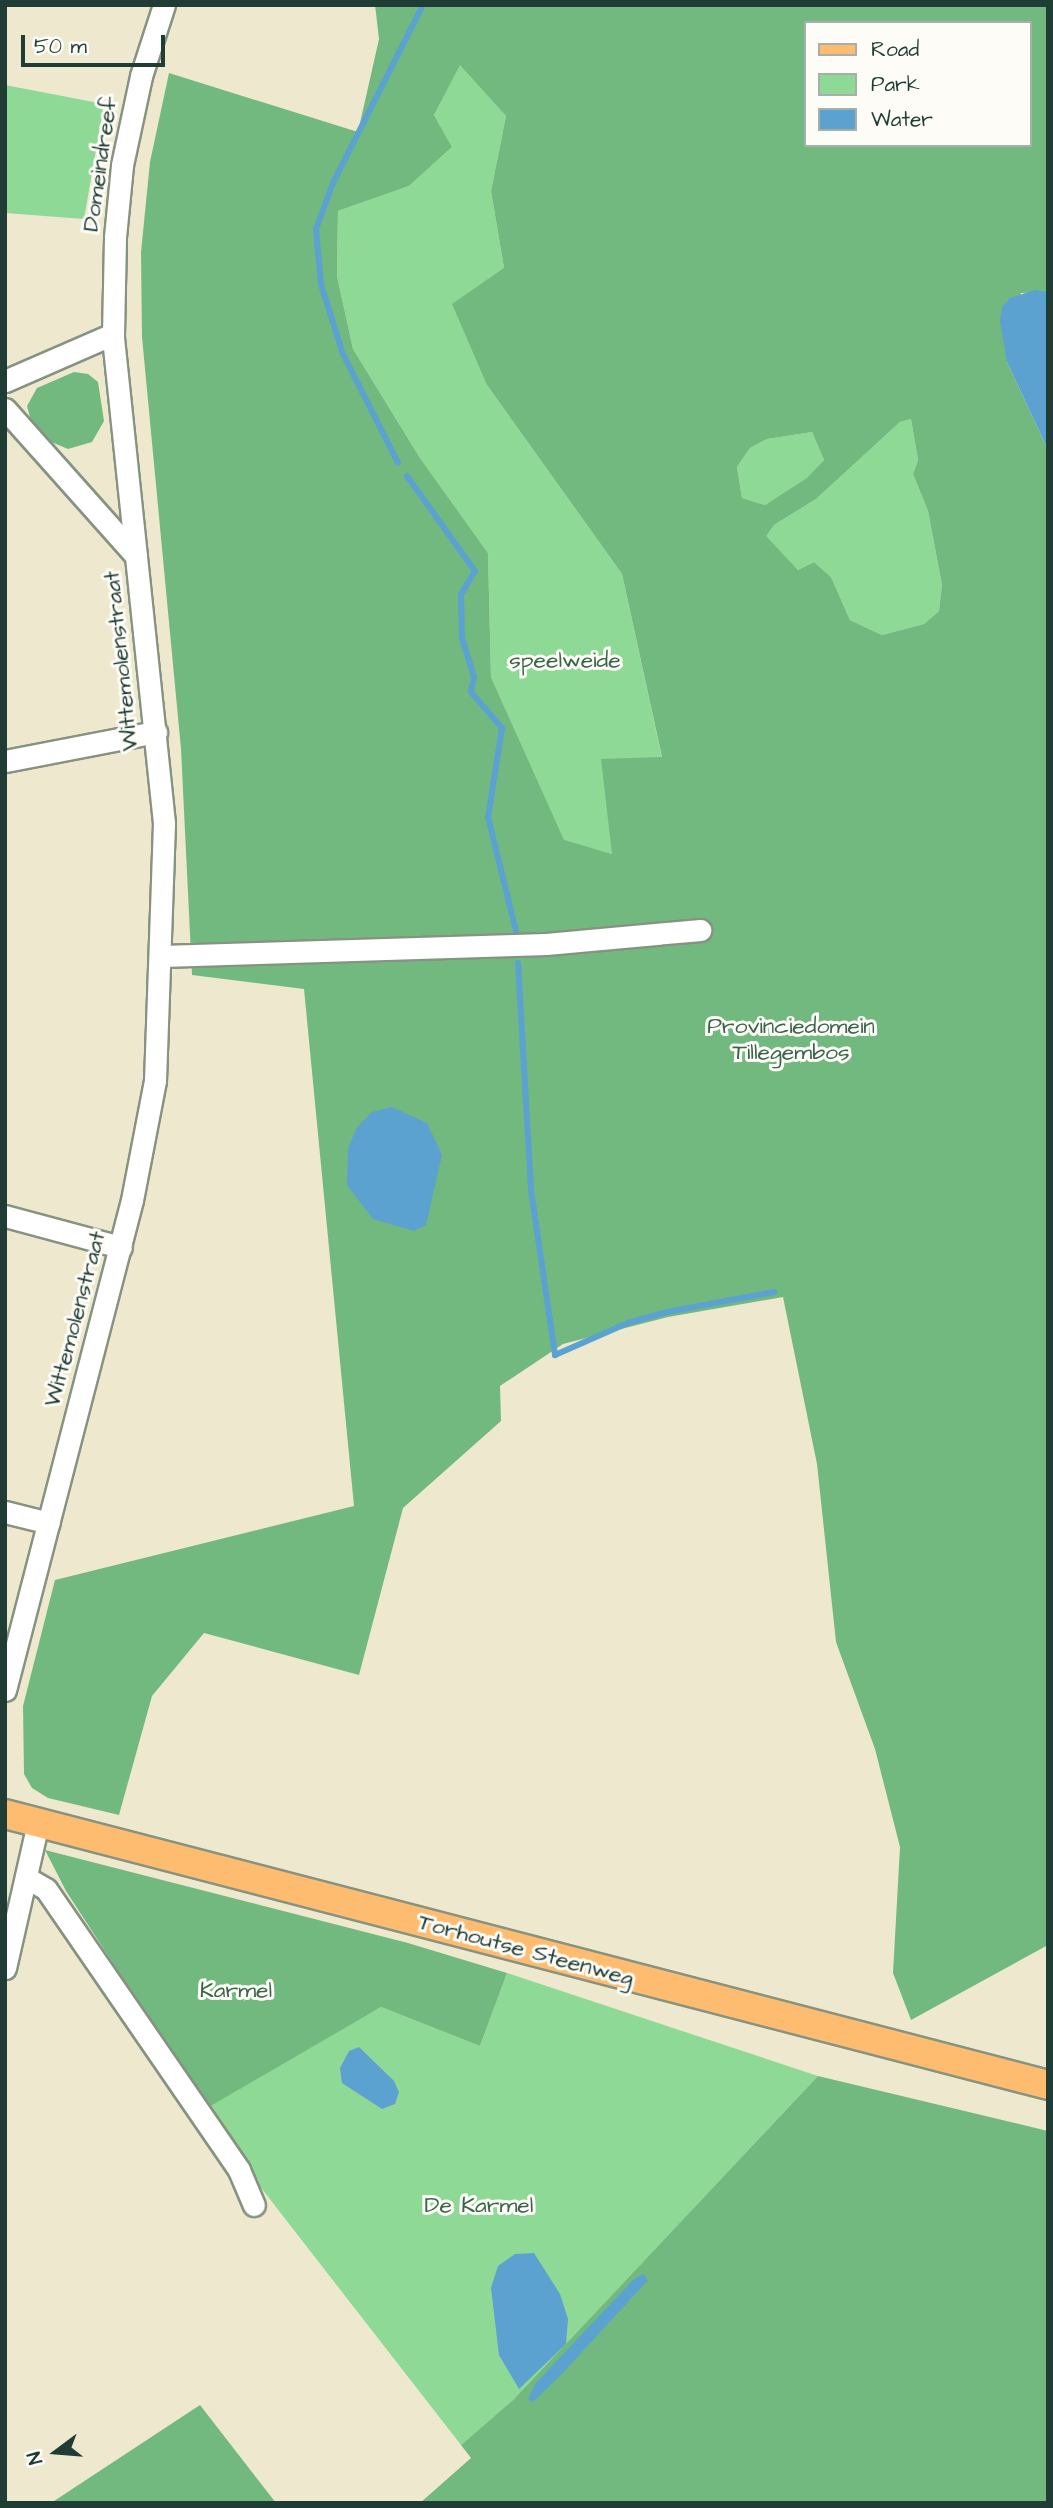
<!DOCTYPE html>
<style>
body{margin:0}
#map{position:relative;width:1053px;height:2508px;overflow:hidden;background:#eee9ce;font-family:"Architects Daughter",sans-serif}
div>[style]{position:absolute}
.green>*{inset:0;background:#8ed996}
.forest>*{inset:0;background:#72b97f}
.water>*{inset:0;background:#5ba2d1}
.stream>*{height:6px;margin:-3px;padding:0 3px;transform-origin:3px;border-radius:3px;background:#5ba2d1}
.roads{filter:drop-shadow(2px 0 #869381) drop-shadow(-2px 0 #869381) drop-shadow(0 2px #869381) drop-shadow(0 -2px #869381)}
.minor>*{height:21px;margin:-10.5px;padding:0 10.5px;transform-origin:10.5px;border-radius:10.5px;background:#fff}
.major>*{height:28px;margin:-14px;padding:0 14px;transform-origin:14px;border-radius:14px;background:#febc70}
span{translate:-50% -50%;white-space:nowrap;text-align:center;line-height:1.15;-webkit-text-stroke:6px #fdfcf7;paint-order:stroke}
.street-label{font-size:23px;color:#1f3d34}
.park-label{font-size:23px;color:#3b644c}
.frame{position:absolute;inset:0;border:7px solid #1f3d34;pointer-events:none}
.legend{position:absolute;left:804px;top:21px;width:228px;height:126px;box-sizing:border-box;background:#fdfcf7;border:2px solid #a4b0a9;margin:0;padding:9px 12px;list-style:none;font-size:21px;color:#1f3d34}
.legend li{display:flex;align-items:center;gap:14px;height:35px}
.legend b{width:35px;border:2px solid #a4b0a9}
.north{position:absolute;left:21px;top:2417px;width:70px;height:70px;-webkit-text-stroke:5px #fdfcf7;paint-order:stroke;rotate:254deg;font-size:19px;font-weight:700;line-height:28px;text-align:center;color:#1f3d34}
.north::after{content:'';display:block;margin:auto;width:24px;height:32px;background:#1f3d34;clip-path:polygon(50% 0,100% 100%,50% 72%,0 100%)}
.scale{position:absolute;left:21px;top:35px;width:144px;height:32px;box-sizing:border-box;border:4px solid #1f3d34;border-top:0;padding-left:9px;font-size:21px;line-height:24px;white-space:nowrap;color:#1f3d34;-webkit-text-stroke:5px #fdfcf7;paint-order:stroke}
</style>
<div id="map">
<div class="green">
<div style="clip-path:polygon(460px 64px,506px 116px,491px 191px,504px 268px,487px 385px,622px 574px,662px 758px,612px 854px,564px 841px,491px 677px,488px 553px,420px 458px,353px 349px,337px 276px,338px 211px,409px 186px,452px 147px,434px 115px)"></div>
<div style="clip-path:polygon(5px 85px,104px 104px,84px 219px,5px 213px)"></div>
<div style="clip-path:polygon(911px 419px,918px 460px,913px 474px,928px 511px,942px 585px,939px 611px,924px 624px,882px 635px,850px 620px,831px 577px,814px 562px,798px 570px,765px 536px,774px 525px,816px 499px,900px 422px)"></div>
<div style="clip-path:polygon(812px 432px,824px 460px,808px 478px,765px 505px,742px 498px,737px 467px,750px 448px,767px 439px)"></div>
<div style="clip-path:polygon(507px 1973px,818px 2076px,513px 2400px,461px 2445px,251px 2175px,205px 2104px,381px 2007px,480px 2046px)"></div>
</div>
<div class="forest">
<div style="clip-path:polygon(evenodd,375px 5px,1048px 5px,1048px 292px,1021px 293px,1007px 362px,1048px 450px,1048px 1945px,911px 2020px,893px 1973px,900px 1847px,875px 1749px,836px 1642px,817px 1464px,783px 1297px,668px 1317px,563px 1344px,500px 1386px,501px 1421px,403px 1508px,359px 1675px,204px 1633px,152px 1696px,119px 1815px,48px 1798px,32px 1788px,24px 1774px,23px 1706px,55px 1580px,354px 1506px,304px 989px,192px 975px,181px 749px,142px 337px,141px 252px,150px 162px,169px 73px,358px 132px,379px 39px,375px 5px,806px 23px,1030px 23px,1030px 145px,806px 145px,806px 23px,375px 5px,460px 65px,506px 116px,491px 191px,504px 268px,452px 304px,487px 385px,622px 574px,662px 757px,601px 759px,612px 854px,564px 840px,491px 677px,488px 553px,420px 458px,353px 349px,337px 276px,338px 211px,409px 186px,452px 147px,434px 115px,460px 65px,375px 5px,911px 419px,918px 460px,913px 474px,928px 511px,942px 585px,939px 611px,924px 624px,882px 635px,850px 620px,831px 577px,814px 562px,798px 570px,766px 536px,774px 525px,816px 499px,900px 422px,911px 419px,375px 5px,812px 432px,824px 460px,807px 478px,765px 505px,742px 498px,737px 467px,750px 448px,767px 439px,812px 432px)"></div>
<div style="clip-path:polygon(74px 372px,88px 374px,98px 382px,104px 421px,92px 442px,68px 449px,49px 441px,31px 421px,27px 406px,37px 388px)"></div>
<div style="clip-path:polygon(45px 1850px,408px 1943px,507px 1973px,480px 2046px,381px 2007px,207px 2108px,66px 1891px)"></div>
<div style="clip-path:polygon(818px 2076px,1048px 2131px,1048px 2503px,420px 2503px,471px 2458px,461px 2445px,513px 2400px)"></div>
<div style="clip-path:polygon(200px 2405px,276px 2503px,51px 2503px)"></div>
</div>
<div class="water">
<div style="clip-path:polygon(1035px 290px,1048px 292px,1048px 450px,1007px 362px,1000px 322px,1002px 307px,1010px 298px)"></div>
<div style="clip-path:polygon(392px 1107px,427px 1123px,442px 1155px,426px 1225px,414px 1231px,373px 1219px,347px 1185px,348px 1148px,357px 1127px,372px 1112px)"></div>
<div style="clip-path:polygon(359px 2047px,394px 2081px,399px 2092px,395px 2104px,382px 2109px,342px 2083px,340px 2068px,349px 2051px)"></div>
<div style="clip-path:polygon(534px 2253px,560px 2294px,568px 2319px,566px 2344px,519px 2389px,499px 2355px,491px 2288px,498px 2266px,515px 2254px)"></div>
<div style="clip-path:polygon(643px 2274px,648px 2280px,562px 2374px,533px 2402px,528px 2399px,535px 2384px,633px 2280px)"></div>
</div>
<div class="stream">
<div style="left:341px;top:348px;width:67px;rotate:-107.4deg"></div>
<div style="left:321px;top:284px;width:55px;rotate:-95.2deg"></div>
<div style="left:316px;top:229px;width:49px;rotate:-69.7deg"></div>
<div style="left:333px;top:183px;width:199px;rotate:-63.2deg"></div>
<div style="left:342px;top:352px;width:124px;rotate:63.2deg"></div>
<div style="left:407px;top:476px;width:117px;rotate:54.4deg"></div>
<div style="left:475px;top:571px;width:27px;rotate:121deg"></div>
<div style="left:461px;top:594px;width:44px;rotate:88.7deg"></div>
<div style="left:462px;top:638px;width:41px;rotate:72.9deg"></div>
<div style="left:474px;top:677px;width:15px;rotate:101deg"></div>
<div style="left:471px;top:692px;width:48px;rotate:49.3deg"></div>
<div style="left:502px;top:728px;width:90px;rotate:98.9deg"></div>
<div style="left:488px;top:817px;width:117px;rotate:76.2deg"></div>
<div style="left:518px;top:963px;width:227px;rotate:86.7deg"></div>
<div style="left:531px;top:1190px;width:167px;rotate:81.7deg"></div>
<div style="left:555px;top:1355px;width:80px;rotate:-23.7deg"></div>
<div style="left:628px;top:1323px;width:41px;rotate:-15.8deg"></div>
<div style="left:667px;top:1312px;width:109px;rotate:-10.6deg"></div>
</div>
<div class="roads">
<div class="minor">
<div style="left:5px;top:381px;width:118px;rotate:-23.5deg"></div>
<div style="left:5px;top:409px;width:197px;rotate:48.3deg"></div>
<div style="left:5px;top:761px;width:154px;rotate:-10.9deg"></div>
<div style="left:162px;top:956px;width:384px;rotate:-1.8deg"></div>
<div style="left:546px;top:944px;width:155px;rotate:-5.2deg"></div>
<div style="left:5px;top:1216px;width:120px;rotate:15deg"></div>
<div style="left:5px;top:1512px;width:45px;rotate:14deg"></div>
<div style="left:5px;top:1690px;width:506px;rotate:-75.47deg"></div>
<div style="left:132px;top:1200px;width:121px;rotate:-79.1deg"></div>
<div style="left:155px;top:1081px;width:258px;rotate:-88deg"></div>
<div style="left:164px;top:823px;width:492px;rotate:-96deg"></div>
<div style="left:113px;top:334px;width:97px;rotate:-88.8deg"></div>
<div style="left:115px;top:237px;width:72px;rotate:-84.4deg"></div>
<div style="left:122px;top:165px;width:91px;rotate:-77.9deg"></div>
<div style="left:141px;top:76px;width:75px;rotate:-72.1deg"></div>
<div style="left:27px;top:1878px;width:22px;rotate:30deg"></div>
<div style="left:46px;top:1889px;width:341px;rotate:55.5deg"></div>
<div style="left:239px;top:2170px;width:38px;rotate:67deg"></div>
<div style="left:5px;top:1968px;width:149px;rotate:-77.2deg"></div>
</div>
<div class="major">
<div style="left:5px;top:1814px;width:1078px;rotate:14.56deg"></div>
</div>
</div>
<div class="street-label">
<span style="left:100px;top:164px;rotate:-82deg">Domeindreef</span>
<span style="left:121px;top:661px;rotate:-96deg">Wittemolenstraat</span>
<span style="left:75px;top:1319px;rotate:-75deg">Wittemolenstraat</span>
<span style="left:526px;top:1950px;rotate:15deg">Torhoutse Steenweg</span>
</div>
<div class="park-label">
<span style="left:565px;top:660px">speelweide</span>
<span style="left:791px;top:1039px">Provinciedomein<br>Tillegembos</span>
<span style="left:236px;top:1990px">Karmel</span>
<span style="left:479px;top:2205px">De Karmel</span>
</div>
<div class="frame"></div>
<ul class="legend">
<li><b style="height:9px;background:#febc70"></b>Road</li>
<li><b style="height:19px;background:#8ed996"></b>Park</li>
<li><b style="height:19px;background:#5ba2d1"></b>Water</li>
</ul>
<div class="north">N</div>
<div class="scale">50 m</div>
</div>
